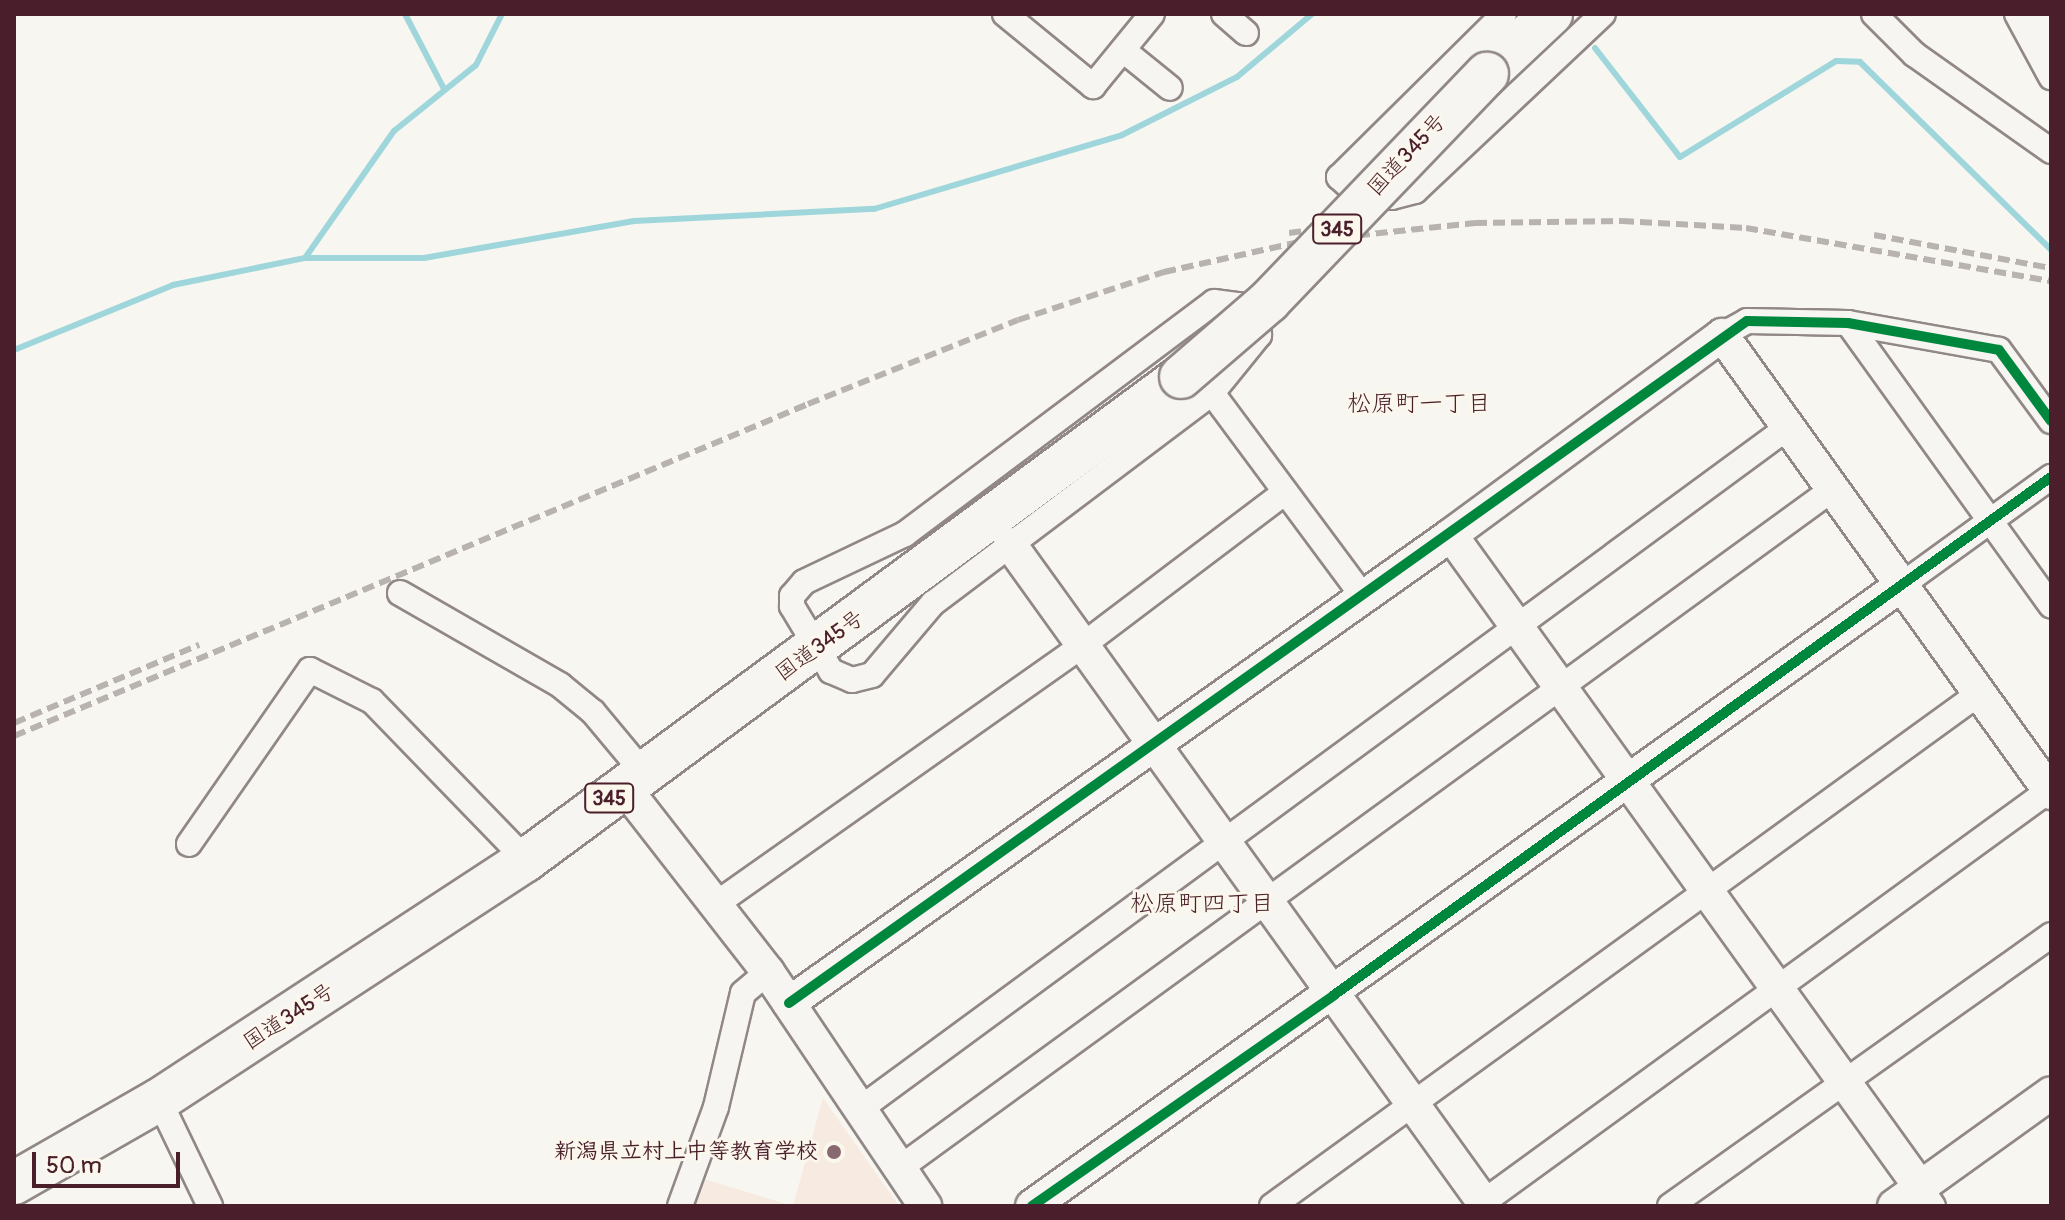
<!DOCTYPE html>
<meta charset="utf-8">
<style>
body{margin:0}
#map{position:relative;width:2065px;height:1220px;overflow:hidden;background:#f8f6f0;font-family:Pangolin,"Klee One",sans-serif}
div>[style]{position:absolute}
.built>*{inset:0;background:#f6eae1}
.stream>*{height:6px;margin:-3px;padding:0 3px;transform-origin:3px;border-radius:3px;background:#9ed6dc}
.roads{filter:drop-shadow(2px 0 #918787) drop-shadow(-2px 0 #918787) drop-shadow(0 2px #918787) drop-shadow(0 -2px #918787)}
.street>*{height:24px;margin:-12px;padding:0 12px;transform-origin:12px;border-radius:12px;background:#f6f5f1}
.secondary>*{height:32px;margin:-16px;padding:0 16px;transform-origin:16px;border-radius:16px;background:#f6f5f1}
.highway>*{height:42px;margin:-21px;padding:0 21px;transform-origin:21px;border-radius:21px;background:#f6f5f1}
.rail>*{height:6px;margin-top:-3px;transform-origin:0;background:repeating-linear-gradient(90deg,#b8b3b1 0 12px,transparent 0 18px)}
.bridges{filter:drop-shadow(2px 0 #918787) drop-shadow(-2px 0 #918787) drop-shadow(0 2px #918787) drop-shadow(0 -2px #918787)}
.highway-bridge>*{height:42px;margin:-21px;padding:0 21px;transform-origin:21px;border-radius:21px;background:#f6f5f1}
.cycleway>*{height:10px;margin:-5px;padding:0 5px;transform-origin:5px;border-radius:5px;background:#00873e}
.dots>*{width:22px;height:22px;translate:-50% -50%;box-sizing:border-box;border:4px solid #fbf7ec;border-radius:50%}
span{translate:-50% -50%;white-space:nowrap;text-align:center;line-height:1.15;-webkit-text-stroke:6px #fbf7ec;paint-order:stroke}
.shield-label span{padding:2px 6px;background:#fbf7ec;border:2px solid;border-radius:6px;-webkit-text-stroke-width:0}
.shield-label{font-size:20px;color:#4a1f2b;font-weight:700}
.street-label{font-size:22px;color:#4a1f2b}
.poi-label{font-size:22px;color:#4a1f2b;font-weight:700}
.right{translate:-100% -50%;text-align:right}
.neighbourhood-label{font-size:24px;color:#4a1f2b}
.frame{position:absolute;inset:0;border:16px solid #4a1f2b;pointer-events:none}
.scale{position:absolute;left:32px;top:1152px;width:148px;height:36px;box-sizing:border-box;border:4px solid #4a1f2b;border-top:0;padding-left:10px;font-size:24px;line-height:28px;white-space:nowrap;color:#4a1f2b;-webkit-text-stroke:6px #fbf7ec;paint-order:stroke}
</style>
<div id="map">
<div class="built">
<div style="clip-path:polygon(823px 1098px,899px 1206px,683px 1206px,694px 1176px,793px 1206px)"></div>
</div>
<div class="stream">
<div style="left:405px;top:14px;width:85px;rotate:62.5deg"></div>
<div style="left:1595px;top:48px;width:138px;rotate:52.1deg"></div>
<div style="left:1680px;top:157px;width:183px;rotate:-31.6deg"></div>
<div style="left:1836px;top:61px;width:24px;rotate:2deg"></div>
<div style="left:1860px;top:62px;width:268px;rotate:44.5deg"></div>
<div style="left:305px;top:258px;width:155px;rotate:-55deg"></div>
<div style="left:394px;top:131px;width:105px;rotate:-38.8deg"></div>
<div style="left:476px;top:65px;width:57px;rotate:-63deg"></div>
<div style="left:14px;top:350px;width:172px;rotate:-22.2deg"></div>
<div style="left:173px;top:285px;width:135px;rotate:-11.6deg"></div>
<div style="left:305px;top:258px;width:119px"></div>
<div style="left:424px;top:258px;width:213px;rotate:-10deg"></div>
<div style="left:634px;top:221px;width:240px;rotate:-2.9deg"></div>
<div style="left:874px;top:209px;width:259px;rotate:-16.6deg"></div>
<div style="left:1122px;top:135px;width:129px;rotate:-26.8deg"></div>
<div style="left:1237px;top:77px;width:98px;rotate:-40deg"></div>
</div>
<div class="roads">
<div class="street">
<div style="left:1005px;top:14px;width:114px;rotate:39.3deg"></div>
<div style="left:1093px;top:86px;width:93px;rotate:-50.7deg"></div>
<div style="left:1224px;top:14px;width:29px;rotate:41deg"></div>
<div style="left:1504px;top:14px;width:232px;rotate:135.3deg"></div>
<div style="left:1339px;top:177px;width:15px;rotate:42deg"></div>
<div style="left:1350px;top:187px;width:43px;rotate:13.4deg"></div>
<div style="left:1392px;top:197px;width:24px;rotate:-15deg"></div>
<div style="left:1415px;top:191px;width:258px;rotate:-43.3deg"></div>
<div style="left:1874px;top:14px;width:57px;rotate:45deg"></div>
<div style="left:1914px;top:54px;width:168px;rotate:35.3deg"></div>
<div style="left:2017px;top:14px;width:72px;rotate:61.6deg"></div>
<div style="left:1123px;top:50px;width:60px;rotate:39deg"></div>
<div style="left:1214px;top:302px;width:25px;rotate:7deg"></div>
<div style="left:1239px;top:305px;width:36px;rotate:56deg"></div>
<div style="left:1259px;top:335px;width:75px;rotate:129deg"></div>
<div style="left:1212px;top:393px;width:349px;rotate:143deg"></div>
<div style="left:933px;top:603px;width:94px;rotate:130.3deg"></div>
<div style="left:872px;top:675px;width:21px;rotate:166deg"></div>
<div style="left:852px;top:680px;width:23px;rotate:-157deg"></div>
<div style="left:831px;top:671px;width:76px;rotate:-121deg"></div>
<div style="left:792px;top:606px;width:10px;rotate:-90deg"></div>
<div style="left:792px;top:596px;width:18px;rotate:-49deg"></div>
<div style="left:804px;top:582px;width:112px;rotate:-25.4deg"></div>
<div style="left:905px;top:534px;width:386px;rotate:-36.9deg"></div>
<div style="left:1848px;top:323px;width:348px;rotate:54.3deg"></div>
<div style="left:1722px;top:335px;width:29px;rotate:-29deg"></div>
<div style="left:1747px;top:321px;width:101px;rotate:1.1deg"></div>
<div style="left:1848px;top:323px;width:153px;rotate:10.1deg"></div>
<div style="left:1999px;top:350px;width:88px;rotate:53.8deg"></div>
<div style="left:1212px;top:393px;width:253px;rotate:53.4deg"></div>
<div style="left:1903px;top:584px;width:183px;rotate:-35.9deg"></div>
<div style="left:400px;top:593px;width:185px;rotate:29.9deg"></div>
<div style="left:560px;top:685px;width:43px;rotate:39.3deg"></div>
<div style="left:593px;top:712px;width:78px;rotate:50.2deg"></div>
<div style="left:189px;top:844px;width:212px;rotate:-55.2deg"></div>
<div style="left:310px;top:670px;width:69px;rotate:26.6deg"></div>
<div style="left:372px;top:701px;width:221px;rotate:45.9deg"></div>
<div style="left:716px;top:904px;width:449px;rotate:-35.2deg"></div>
<div style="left:1083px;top:645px;width:251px;rotate:-37.1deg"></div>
<div style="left:159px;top:1100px;width:118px;rotate:64.3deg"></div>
<div style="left:860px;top:1109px;width:1150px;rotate:-36.3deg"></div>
<div style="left:900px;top:1168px;width:1154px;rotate:-36.05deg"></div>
<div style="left:1920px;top:1187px;width:23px;rotate:56deg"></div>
<div style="left:680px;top:1206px;width:105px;rotate:-70deg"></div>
<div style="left:716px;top:1107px;width:117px;rotate:-76.7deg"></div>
<div style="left:743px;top:993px;width:33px;rotate:-40deg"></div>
<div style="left:1272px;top:1206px;width:876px;rotate:-35.94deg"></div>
<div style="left:1478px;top:1206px;width:709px;rotate:-36.05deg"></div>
<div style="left:1670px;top:1206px;width:468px;rotate:-35.4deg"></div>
</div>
<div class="secondary">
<div style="left:1451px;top:535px;width:803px;rotate:54.27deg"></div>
<div style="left:1010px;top:544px;width:815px;rotate:54.28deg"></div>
<div style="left:624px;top:787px;width:234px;rotate:52.1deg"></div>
<div style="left:768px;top:972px;width:282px;rotate:56.1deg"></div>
<div style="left:789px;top:1003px;width:811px;rotate:-35.26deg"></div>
<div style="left:1451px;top:535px;width:337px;rotate:-36.4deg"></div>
<div style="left:1722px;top:335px;width:564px;rotate:54.31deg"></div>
<div style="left:1032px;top:1206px;width:1070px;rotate:-35.53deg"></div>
<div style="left:1894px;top:1206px;width:193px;rotate:-35.7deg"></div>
</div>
<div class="highway">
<div style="left:2041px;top:14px;width:21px;rotate:62deg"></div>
<div style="left:1487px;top:74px;width:88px;rotate:-43.2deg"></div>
<div style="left:14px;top:1183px;width:167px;rotate:-29.8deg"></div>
<div style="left:159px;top:1100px;width:439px;rotate:-33.2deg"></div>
<div style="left:526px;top:860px;width:814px;rotate:-36.41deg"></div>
</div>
</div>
<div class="rail">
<div style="left:1289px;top:233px;width:72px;rotate:-8deg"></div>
<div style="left:1874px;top:235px;width:180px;rotate:10.6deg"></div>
<div style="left:14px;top:723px;width:201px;rotate:-22.9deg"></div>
<div style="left:14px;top:736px;width:861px;rotate:-22.69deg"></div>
<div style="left:808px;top:404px;width:226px;rotate:-21.8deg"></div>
<div style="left:1018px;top:320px;width:154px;rotate:-18.2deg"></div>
<div style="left:1164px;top:272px;width:143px;rotate:-12.5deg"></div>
<div style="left:1304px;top:241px;width:172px;rotate:-6deg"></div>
<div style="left:1475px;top:223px;width:147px;rotate:-0.8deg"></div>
<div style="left:1622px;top:221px;width:124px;rotate:3.2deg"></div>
<div style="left:1746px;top:228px;width:310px;rotate:9.9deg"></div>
</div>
<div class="bridges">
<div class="highway-bridge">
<div style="left:1181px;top:377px;width:116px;rotate:-40.8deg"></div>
<div style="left:1269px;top:301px;width:315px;rotate:-46.2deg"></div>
</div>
</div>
<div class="cycleway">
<div style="left:789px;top:1003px;width:1176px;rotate:-35.45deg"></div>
<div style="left:1747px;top:321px;width:101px;rotate:1.1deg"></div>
<div style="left:1848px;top:323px;width:153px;rotate:10.1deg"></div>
<div style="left:1999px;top:350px;width:88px;rotate:53.8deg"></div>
<div style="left:1032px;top:1206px;width:368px;rotate:-34.9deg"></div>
<div style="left:1334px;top:995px;width:885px;rotate:-35.85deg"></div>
</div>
<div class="dots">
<div style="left:834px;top:1152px;background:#876a70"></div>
</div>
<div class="shield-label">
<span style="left:1337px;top:229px">345</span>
<span style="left:609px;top:798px">345</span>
</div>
<div class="street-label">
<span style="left:1407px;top:155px;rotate:-47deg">国道345号</span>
<span style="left:820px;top:646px;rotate:-36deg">国道345号</span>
<span style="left:289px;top:1017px;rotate:-33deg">国道345号</span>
</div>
<div class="poi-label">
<span class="right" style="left:818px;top:1152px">新潟県立村上中等教育学校</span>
</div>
<div class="neighbourhood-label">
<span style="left:1419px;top:404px">松原町一丁目</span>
<span style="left:1202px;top:904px">松原町四丁目</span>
</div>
<div class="frame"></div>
<div class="scale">50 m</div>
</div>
